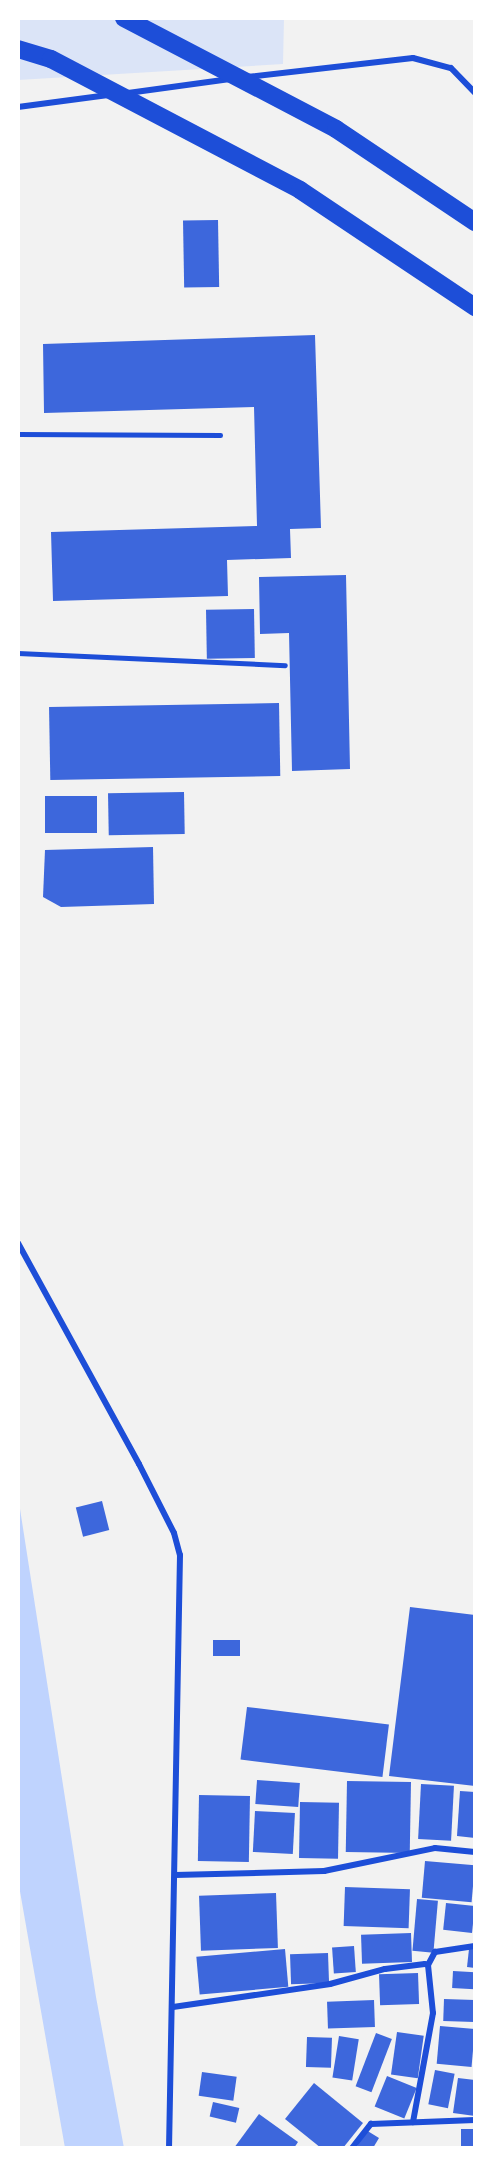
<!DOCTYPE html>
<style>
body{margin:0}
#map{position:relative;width:493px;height:2166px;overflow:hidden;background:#f2f2f2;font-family:Roboto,sans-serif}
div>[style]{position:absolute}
.green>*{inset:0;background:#dbe4f7}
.water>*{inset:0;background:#bfd3fe}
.building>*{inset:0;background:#3d67dc;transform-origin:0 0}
.service>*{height:4.5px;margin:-2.25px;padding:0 2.25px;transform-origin:2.25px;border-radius:2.25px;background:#1d4ed8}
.minor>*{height:6px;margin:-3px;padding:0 3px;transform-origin:3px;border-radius:3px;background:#1d4ed8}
.motorway>*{height:18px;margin:-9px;padding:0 9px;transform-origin:9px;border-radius:9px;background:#1d4ed8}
span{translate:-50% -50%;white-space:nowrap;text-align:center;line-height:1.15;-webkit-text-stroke:6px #fff;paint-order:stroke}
.frame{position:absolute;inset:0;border:20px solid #fff;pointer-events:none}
</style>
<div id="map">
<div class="green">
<div style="clip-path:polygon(18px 18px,284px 18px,283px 64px,18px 80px)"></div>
</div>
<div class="water">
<div style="clip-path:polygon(18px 1496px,96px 1997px,124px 2148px,65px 2148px,18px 1880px)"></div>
</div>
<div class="building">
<div style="left:218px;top:220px;width:67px;height:35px;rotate:89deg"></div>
<div style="clip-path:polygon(315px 335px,321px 528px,290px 529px,291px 558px,227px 560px,228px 596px,53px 601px,51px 532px,257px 526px,254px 407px,44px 413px,43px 344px)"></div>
<div style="clip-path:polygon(346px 575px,350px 769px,292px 771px,289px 633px,260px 634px,259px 577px)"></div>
<div style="left:254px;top:609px;width:49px;height:48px;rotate:89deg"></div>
<div style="left:279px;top:703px;width:73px;height:230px;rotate:89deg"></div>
<div style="left:184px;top:792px;width:42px;height:76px;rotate:89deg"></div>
<div style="left:97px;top:796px;width:37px;height:52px;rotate:90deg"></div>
<div style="clip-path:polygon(153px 847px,154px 904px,61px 907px,43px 897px,45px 850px)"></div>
<div style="left:102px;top:1501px;width:30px;height:27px;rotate:76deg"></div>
<div style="clip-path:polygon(410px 1607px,475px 1615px,475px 1786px,389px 1776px)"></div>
<div style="left:213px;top:1640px;width:27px;height:16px"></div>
<div style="left:247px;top:1707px;width:143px;height:53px;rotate:7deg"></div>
<div style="left:257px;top:1780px;width:43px;height:24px;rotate:4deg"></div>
<div style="left:347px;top:1781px;width:64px;height:71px;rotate:1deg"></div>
<div style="left:421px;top:1784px;width:33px;height:55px;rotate:3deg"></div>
<div style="clip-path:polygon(460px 1791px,475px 1792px,475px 1838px,457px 1836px)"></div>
<div style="left:199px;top:1795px;width:51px;height:66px;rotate:1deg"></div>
<div style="left:300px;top:1802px;width:39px;height:56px;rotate:1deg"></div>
<div style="left:255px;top:1811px;width:40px;height:41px;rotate:3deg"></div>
<div style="left:425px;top:1861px;width:50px;height:37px;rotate:5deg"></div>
<div style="left:345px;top:1887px;width:65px;height:39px;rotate:2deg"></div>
<div style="left:276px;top:1893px;width:55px;height:77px;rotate:88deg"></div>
<div style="left:417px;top:1899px;width:21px;height:52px;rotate:5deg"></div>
<div style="left:446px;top:1903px;width:29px;height:27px;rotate:6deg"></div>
<div style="left:411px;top:1933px;width:29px;height:50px;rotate:88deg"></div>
<div style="left:354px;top:1946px;width:26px;height:22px;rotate:86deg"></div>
<div style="left:285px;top:1949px;width:38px;height:89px;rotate:85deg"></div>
<div style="clip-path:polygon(469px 1949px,475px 1949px,475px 1968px,467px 1967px)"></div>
<div style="left:328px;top:1953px;width:30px;height:38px;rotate:88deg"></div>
<div style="left:453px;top:1971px;width:22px;height:17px;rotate:3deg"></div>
<div style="left:418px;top:1973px;width:31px;height:39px;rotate:88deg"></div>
<div style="left:444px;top:1999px;width:31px;height:22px;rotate:2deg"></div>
<div style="left:374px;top:2000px;width:27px;height:47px;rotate:88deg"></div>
<div style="left:440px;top:2026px;width:35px;height:38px;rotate:5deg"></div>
<div style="left:397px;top:2032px;width:27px;height:43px;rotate:8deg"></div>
<div style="left:376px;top:2033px;width:17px;height:57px;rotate:21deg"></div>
<div style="left:339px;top:2036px;width:20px;height:42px;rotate:9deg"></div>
<div style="left:307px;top:2037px;width:25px;height:30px;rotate:2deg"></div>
<div style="left:435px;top:2070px;width:20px;height:35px;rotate:11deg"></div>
<div style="left:202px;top:2072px;width:35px;height:24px;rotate:8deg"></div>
<div style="left:387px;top:2076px;width:32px;height:33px;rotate:22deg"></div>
<div style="clip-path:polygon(458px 2078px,475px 2080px,475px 2116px,453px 2113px)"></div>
<div style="clip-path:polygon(314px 2083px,363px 2123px,343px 2148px,321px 2148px,285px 2119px)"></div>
<div style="left:213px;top:2102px;width:27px;height:15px;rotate:13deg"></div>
<div style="clip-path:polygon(259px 2114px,298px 2142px,294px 2148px,234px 2148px)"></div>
<div style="left:461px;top:2129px;width:14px;height:19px"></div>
<div style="clip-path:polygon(366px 2130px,379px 2138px,373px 2148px,356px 2148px)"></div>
</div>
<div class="service">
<div style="left:18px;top:434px;width:202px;rotate:0.3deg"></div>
<div style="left:18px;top:653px;width:267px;rotate:2.6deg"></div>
</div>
<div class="minor">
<div style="left:247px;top:77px;width:167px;rotate:-6.5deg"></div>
<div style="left:413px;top:58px;width:39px;rotate:15deg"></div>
<div style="left:451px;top:68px;width:35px;rotate:46deg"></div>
<div style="left:128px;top:93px;width:103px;rotate:-7.8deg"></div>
<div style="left:18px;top:107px;width:91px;rotate:-7.6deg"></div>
<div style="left:18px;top:1243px;width:252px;rotate:61.3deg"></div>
<div style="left:139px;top:1464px;width:77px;rotate:63.1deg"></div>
<div style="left:174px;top:1533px;width:23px;rotate:75deg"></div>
<div style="left:180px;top:1555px;width:593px;rotate:91.06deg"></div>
<div style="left:175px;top:1875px;width:149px;rotate:-1.5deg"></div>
<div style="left:324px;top:1871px;width:113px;rotate:-11.7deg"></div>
<div style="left:435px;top:1848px;width:40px;rotate:5.7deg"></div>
<div style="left:428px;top:1965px;width:15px;rotate:-62deg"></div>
<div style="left:435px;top:1952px;width:40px;rotate:-8.5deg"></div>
<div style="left:173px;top:2007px;width:159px;rotate:-8.3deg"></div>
<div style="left:330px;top:1984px;width:57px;rotate:-15.3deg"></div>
<div style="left:385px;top:1969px;width:40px;rotate:-7.1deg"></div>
<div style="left:425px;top:1964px;width:3px;rotate:18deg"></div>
<div style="left:428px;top:1965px;width:48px;rotate:84.1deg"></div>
<div style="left:433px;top:2013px;width:111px;rotate:100.4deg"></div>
<div style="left:352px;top:2148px;width:31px;rotate:-52deg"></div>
<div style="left:371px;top:2124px;width:104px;rotate:-2.2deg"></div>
</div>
<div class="motorway">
<div style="left:124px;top:18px;width:239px;rotate:27.6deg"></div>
<div style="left:336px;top:129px;width:167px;rotate:33.8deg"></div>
<div style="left:18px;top:49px;width:34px;rotate:17deg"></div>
<div style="left:51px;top:59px;width:281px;rotate:27.7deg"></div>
<div style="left:300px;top:190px;width:211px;rotate:33.8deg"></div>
</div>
<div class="frame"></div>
</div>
